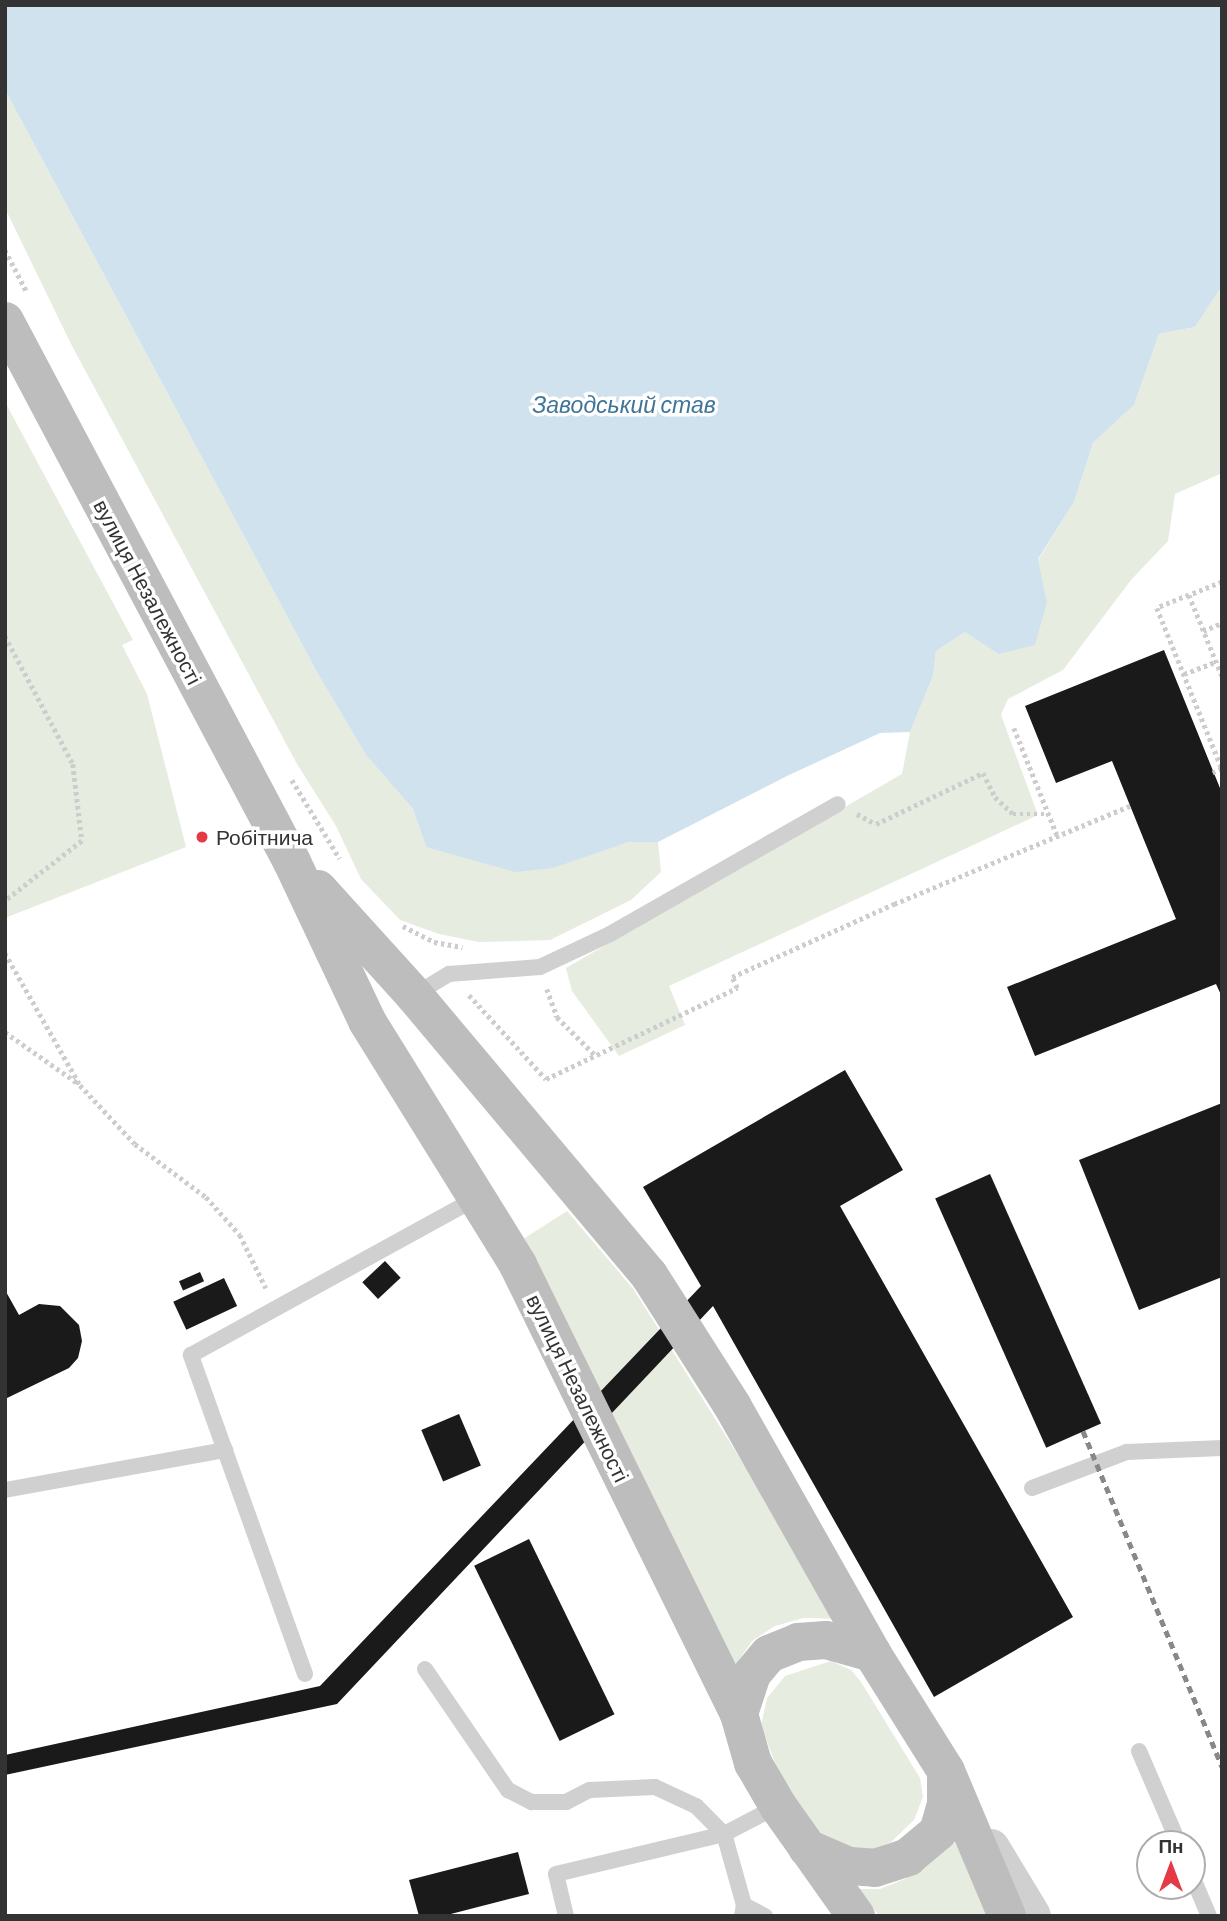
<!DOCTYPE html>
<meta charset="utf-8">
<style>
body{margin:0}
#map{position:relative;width:1227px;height:1921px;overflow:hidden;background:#fff;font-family:Barlow,sans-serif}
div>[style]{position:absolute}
.green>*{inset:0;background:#e6ecdf}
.water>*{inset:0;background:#cfe2ee}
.building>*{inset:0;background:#1a1a1a;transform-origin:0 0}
.path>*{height:4.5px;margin-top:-2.25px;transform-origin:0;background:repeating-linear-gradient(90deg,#cdcdcd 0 3.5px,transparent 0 7px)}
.service>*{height:16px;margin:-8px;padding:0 8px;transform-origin:8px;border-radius:8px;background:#d0d0d0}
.tertiary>*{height:38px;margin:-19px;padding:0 19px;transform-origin:19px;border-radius:19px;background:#d0d0d0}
.secondary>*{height:38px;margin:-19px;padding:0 19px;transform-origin:19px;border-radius:19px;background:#bdbdbd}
.rail>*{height:5px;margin-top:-2.5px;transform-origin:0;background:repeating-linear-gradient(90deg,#888 0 7px,transparent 0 12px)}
.dots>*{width:19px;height:19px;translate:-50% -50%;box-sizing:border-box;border:4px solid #fff;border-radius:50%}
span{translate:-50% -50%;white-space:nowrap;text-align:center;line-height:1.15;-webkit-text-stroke:7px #fff;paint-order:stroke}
.street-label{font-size:21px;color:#333}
.poi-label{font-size:21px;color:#333}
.left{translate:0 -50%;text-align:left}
.water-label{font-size:23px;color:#3f7597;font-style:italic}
.frame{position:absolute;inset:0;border:7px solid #333;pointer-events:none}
.north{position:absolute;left:1136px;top:1830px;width:70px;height:70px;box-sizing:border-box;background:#fff;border:2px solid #adadad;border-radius:50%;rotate:0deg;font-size:19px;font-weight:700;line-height:28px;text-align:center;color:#333}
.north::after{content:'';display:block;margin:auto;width:24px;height:32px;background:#e63946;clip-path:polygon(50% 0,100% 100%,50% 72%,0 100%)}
</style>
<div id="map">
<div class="green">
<div style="clip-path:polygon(5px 90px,318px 674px,366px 755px,413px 809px,426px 847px,554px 868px,629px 842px,658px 842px,661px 872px,631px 900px,550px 940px,479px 942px,439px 934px,400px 920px,361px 879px,336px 826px,297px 764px,71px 344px,5px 208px)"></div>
<div style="clip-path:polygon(1222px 286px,1222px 473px,1175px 494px,1168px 541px,1131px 580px,1063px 670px,1008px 699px,1001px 715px,1038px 815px,669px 986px,685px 1025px,619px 1056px,572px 991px,566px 968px,902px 774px,910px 732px,933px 676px,936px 651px,965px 632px,998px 654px,1047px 602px,1038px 560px,1074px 502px,1093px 443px,1134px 405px,1159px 334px,1195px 327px)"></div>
<div style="clip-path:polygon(5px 402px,133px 640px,122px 645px,147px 694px,186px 847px,5px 918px)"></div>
<div style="clip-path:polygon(567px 1211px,634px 1290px,841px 1619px,803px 1618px,775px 1626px,752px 1641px,734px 1667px,517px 1243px)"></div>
<div style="clip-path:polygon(831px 1661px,851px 1670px,861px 1682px,920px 1778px,923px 1797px,914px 1820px,891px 1842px,873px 1850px,841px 1848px,816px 1835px,781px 1778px,761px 1726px,767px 1698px,785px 1676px)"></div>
<div style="clip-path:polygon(955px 1833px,990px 1916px,879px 1916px,858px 1889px,880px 1889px,905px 1879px,930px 1862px)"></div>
</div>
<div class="water">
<div style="clip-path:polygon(5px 5px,1222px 5px,1222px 286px,1195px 327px,1159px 334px,1134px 405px,1093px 443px,1074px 502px,1038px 559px,1047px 602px,1035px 645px,998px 654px,965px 632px,936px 651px,933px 676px,910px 732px,880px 733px,789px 775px,658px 842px,629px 842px,554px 868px,515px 872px,426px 847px,413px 809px,366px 755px,318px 674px,5px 90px)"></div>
</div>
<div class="building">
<div style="clip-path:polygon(1164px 650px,1222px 793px,1222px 997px,1216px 984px,1035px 1056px,1007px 987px,1176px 919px,1112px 761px,1056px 783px,1025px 706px)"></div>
<div style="clip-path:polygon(845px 1070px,903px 1170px,840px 1206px,1073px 1617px,934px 1697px,713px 1306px,337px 1704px,5px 1775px,5px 1755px,320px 1686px,701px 1286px,643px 1187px)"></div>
<div style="clip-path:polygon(1222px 1103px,1222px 1277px,1139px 1310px,1079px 1160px)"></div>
<div style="left:990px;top:1174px;width:273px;height:60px;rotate:66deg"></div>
<div style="left:385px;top:1261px;width:23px;height:31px;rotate:47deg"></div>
<div style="left:200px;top:1272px;width:10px;height:23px;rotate:66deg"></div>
<div style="left:224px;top:1278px;width:31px;height:56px;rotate:65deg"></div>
<div style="clip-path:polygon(5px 1290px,19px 1315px,39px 1304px,60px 1306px,79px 1325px,82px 1341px,78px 1358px,69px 1368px,5px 1399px)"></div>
<div style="left:459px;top:1414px;width:56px;height:41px;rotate:67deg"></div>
<div style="left:529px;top:1539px;width:195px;height:61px;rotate:64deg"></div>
<div style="clip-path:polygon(518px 1852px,529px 1894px,443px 1916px,419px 1916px,409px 1880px)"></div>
</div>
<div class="path">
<div style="left:5px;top:250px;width:47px;rotate:62.4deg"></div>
<div style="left:1222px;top:582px;width:35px;rotate:158deg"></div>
<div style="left:1189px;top:595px;width:87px;rotate:67.8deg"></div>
<div style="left:1189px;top:595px;width:35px;rotate:158deg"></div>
<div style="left:1157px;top:608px;width:174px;rotate:68deg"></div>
<div style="left:1222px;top:769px;width:10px;rotate:156deg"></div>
<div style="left:1203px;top:631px;width:21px;rotate:-23deg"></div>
<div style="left:5px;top:636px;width:145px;rotate:62deg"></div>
<div style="left:73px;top:764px;width:78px;rotate:83.3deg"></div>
<div style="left:82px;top:841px;width:98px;rotate:142.1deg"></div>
<div style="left:1184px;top:674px;width:33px;rotate:-21deg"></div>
<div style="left:1014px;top:728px;width:115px;rotate:68.1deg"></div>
<div style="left:292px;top:780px;width:92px;rotate:58.7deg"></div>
<div style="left:857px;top:814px;width:21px;rotate:28deg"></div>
<div style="left:876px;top:824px;width:119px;rotate:-25.5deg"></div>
<div style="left:983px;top:773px;width:27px;rotate:63deg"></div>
<div style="left:995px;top:797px;width:25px;rotate:43deg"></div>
<div style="left:1013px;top:814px;width:35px"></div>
<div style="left:403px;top:926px;width:35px;rotate:27deg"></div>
<div style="left:434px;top:942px;width:29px;rotate:10deg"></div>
<div style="left:5px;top:953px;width:152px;rotate:60.4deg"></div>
<div style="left:80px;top:1085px;width:81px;rotate:47deg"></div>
<div style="left:135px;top:1144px;width:89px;rotate:36.7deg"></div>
<div style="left:206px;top:1197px;width:51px;rotate:48.2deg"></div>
<div style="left:240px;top:1235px;width:59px;rotate:63.9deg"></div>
<div style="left:547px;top:989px;width:30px;rotate:70deg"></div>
<div style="left:557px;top:1017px;width:54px;rotate:45deg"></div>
<div style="left:469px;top:995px;width:114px;rotate:47.5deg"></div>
<div style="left:546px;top:1079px;width:212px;rotate:-25.5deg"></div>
<div style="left:737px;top:988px;width:12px;rotate:-114deg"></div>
<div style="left:732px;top:977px;width:178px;rotate:-24.3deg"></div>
<div style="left:894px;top:904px;width:256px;rotate:-22.6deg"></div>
<div style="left:5px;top:1032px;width:90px;rotate:35.1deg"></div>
</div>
<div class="service">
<div style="left:414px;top:995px;width:41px;rotate:-31deg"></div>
<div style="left:449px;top:974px;width:91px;rotate:-4.4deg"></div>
<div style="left:540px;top:967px;width:77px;rotate:-25.2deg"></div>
<div style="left:610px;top:934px;width:262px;rotate:-29.7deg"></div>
<div style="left:1032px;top:1488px;width:102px;rotate:-20.8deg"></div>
<div style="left:1127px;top:1452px;width:95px;rotate:-2.4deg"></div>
<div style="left:5px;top:1490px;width:224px;rotate:-10.3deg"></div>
<div style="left:425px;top:1669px;width:147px;rotate:55.6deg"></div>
<div style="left:508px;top:1790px;width:27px;rotate:27deg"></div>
<div style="left:532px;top:1802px;width:34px"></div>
<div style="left:566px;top:1802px;width:27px;rotate:-27deg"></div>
<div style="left:590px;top:1790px;width:65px;rotate:-2.6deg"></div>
<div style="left:655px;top:1787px;width:45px;rotate:24.9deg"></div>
<div style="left:696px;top:1806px;width:40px;rotate:45deg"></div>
<div style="left:305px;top:1674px;width:339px;rotate:-109.7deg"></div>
<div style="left:191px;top:1355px;width:325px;rotate:-28.8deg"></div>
<div style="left:1139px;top:1751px;width:101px;rotate:66.7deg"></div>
<div style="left:1192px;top:1876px;width:43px;rotate:67deg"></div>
<div style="left:744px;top:1905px;width:24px;rotate:28deg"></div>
<div style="left:566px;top:1916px;width:43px;rotate:-103.4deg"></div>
<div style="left:556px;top:1874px;width:173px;rotate:-13.4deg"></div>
<div style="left:742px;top:1916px;width:11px;rotate:-80deg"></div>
<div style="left:744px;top:1905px;width:74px;rotate:-105.7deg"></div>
<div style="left:724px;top:1834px;width:61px;rotate:-27.4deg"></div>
</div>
<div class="tertiary">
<div style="left:991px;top:1848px;width:79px;rotate:58.9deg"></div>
</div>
<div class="secondary">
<div style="left:5px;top:321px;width:612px;rotate:62.05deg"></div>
<div style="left:292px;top:862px;width:176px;rotate:64.7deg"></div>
<div style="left:367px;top:1021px;width:287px;rotate:58.2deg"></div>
<div style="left:518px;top:1265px;width:500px;rotate:63.79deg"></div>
<div style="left:739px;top:1714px;width:51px;rotate:74.1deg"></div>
<div style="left:753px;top:1763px;width:50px;rotate:59.8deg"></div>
<div style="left:778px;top:1806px;width:135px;rotate:54.7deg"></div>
<div style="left:318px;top:889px;width:143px;rotate:47.8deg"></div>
<div style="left:414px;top:995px;width:366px;rotate:50deg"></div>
<div style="left:649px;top:1275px;width:156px;rotate:57.5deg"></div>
<div style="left:733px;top:1407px;width:283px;rotate:60.5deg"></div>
<div style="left:872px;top:1653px;width:139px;rotate:57.9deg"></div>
<div style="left:946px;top:1771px;width:157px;rotate:67.2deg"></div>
<div style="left:739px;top:1714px;width:42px;rotate:-72deg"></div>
<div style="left:752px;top:1674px;width:26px;rotate:-50deg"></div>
<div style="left:769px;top:1654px;width:31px;rotate:-22deg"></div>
<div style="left:798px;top:1642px;width:28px;rotate:-4deg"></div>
<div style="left:826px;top:1640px;width:48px;rotate:15.8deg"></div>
<div style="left:807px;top:1848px;width:46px;rotate:23.2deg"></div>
<div style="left:849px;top:1866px;width:26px;rotate:4deg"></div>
<div style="left:875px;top:1868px;width:35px;rotate:-18deg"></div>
<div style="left:908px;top:1857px;width:39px;rotate:-40deg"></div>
<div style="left:938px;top:1832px;width:29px;rotate:-74deg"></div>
<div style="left:946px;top:1804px;width:31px;rotate:-90deg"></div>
</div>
<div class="rail">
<div style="left:1083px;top:1431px;width:364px;rotate:67.5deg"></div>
</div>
<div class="dots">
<div style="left:202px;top:837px;background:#e63946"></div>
</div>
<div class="street-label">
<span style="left:148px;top:592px;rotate:62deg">вулиця Незалежності</span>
<span style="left:578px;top:1388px;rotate:64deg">вулиця Незалежності</span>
</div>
<div class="poi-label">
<span class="left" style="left:216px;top:837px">Робітнича</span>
</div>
<div class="water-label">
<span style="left:624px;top:404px">Заводський став</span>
</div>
<div class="frame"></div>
<div class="north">Пн</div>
</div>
